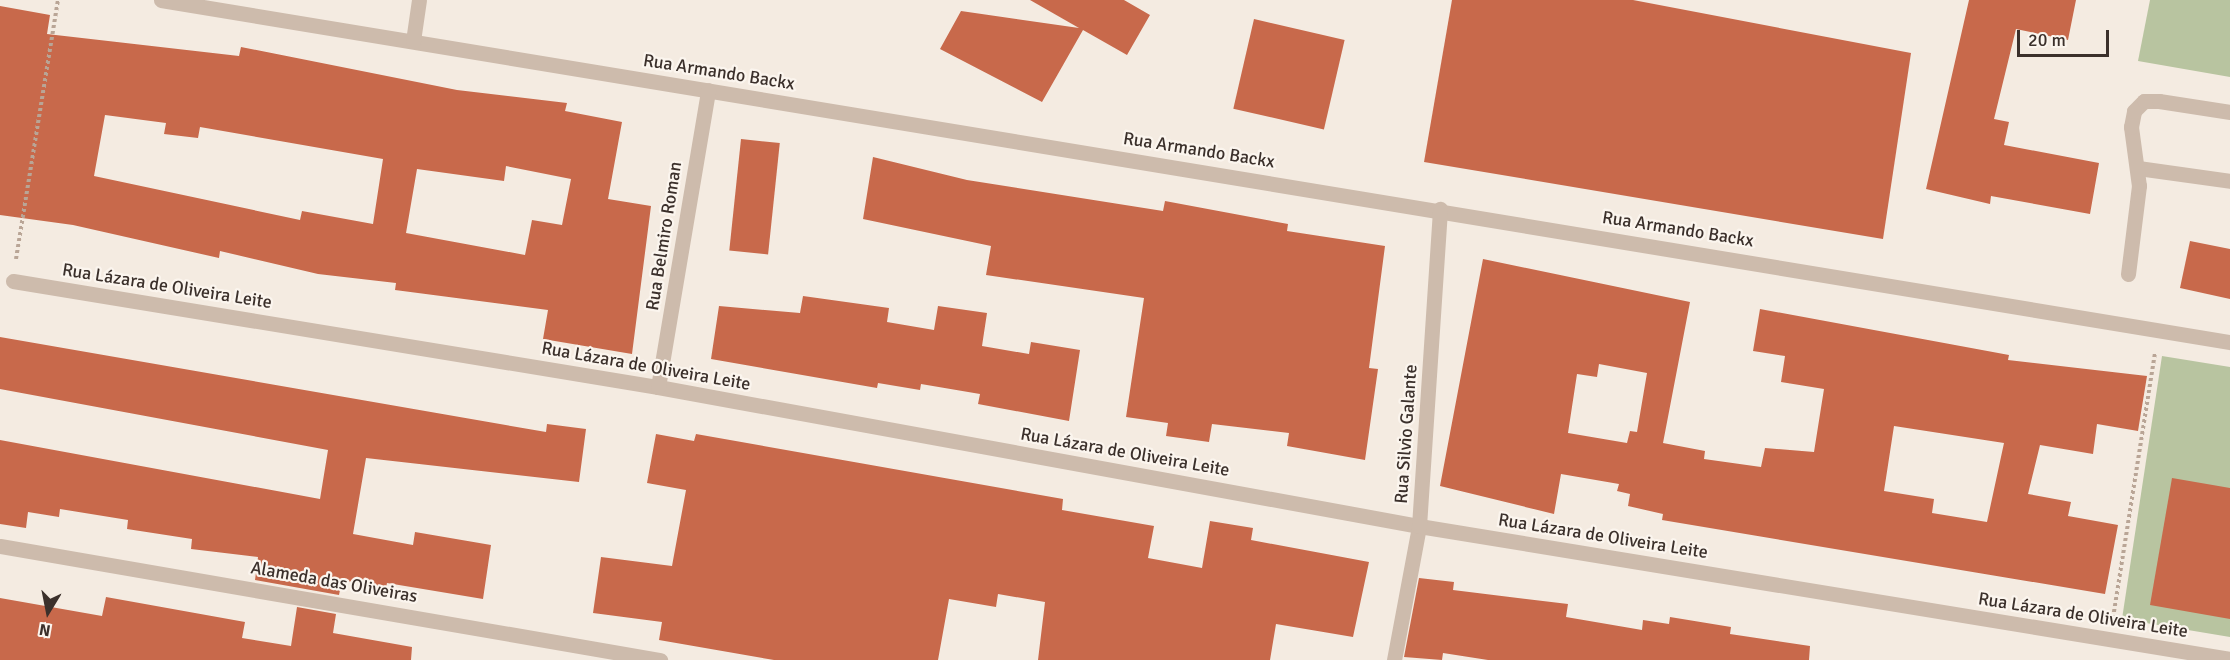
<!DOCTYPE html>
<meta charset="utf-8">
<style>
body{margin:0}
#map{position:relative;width:2230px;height:660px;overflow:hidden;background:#f4ebe1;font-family:Signika,sans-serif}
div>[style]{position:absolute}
.green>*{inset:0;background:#b8c4a0}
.building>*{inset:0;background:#c8694b;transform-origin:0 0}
.path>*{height:4px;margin-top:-2px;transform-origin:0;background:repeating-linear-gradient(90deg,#b9a596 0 3px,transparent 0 6px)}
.lane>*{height:15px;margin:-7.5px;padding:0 7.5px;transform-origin:7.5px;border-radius:7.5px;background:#cdbbac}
.street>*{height:15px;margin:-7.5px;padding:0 7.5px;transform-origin:7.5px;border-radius:7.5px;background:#cdbbac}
span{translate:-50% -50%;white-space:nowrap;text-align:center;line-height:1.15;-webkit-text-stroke:4.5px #fbf5ee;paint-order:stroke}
.street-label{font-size:18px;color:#3b302b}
.north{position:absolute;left:18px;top:582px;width:60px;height:60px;-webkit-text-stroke:4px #fbf5ee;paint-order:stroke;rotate:190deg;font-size:16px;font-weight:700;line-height:24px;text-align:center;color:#3b302b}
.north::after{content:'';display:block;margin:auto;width:21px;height:27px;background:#3b302b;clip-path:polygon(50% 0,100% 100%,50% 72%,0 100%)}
.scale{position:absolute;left:2017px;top:30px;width:92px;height:27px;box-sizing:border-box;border:3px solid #3b302b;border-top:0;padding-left:8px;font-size:18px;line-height:21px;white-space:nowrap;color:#3b302b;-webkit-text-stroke:4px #fbf5ee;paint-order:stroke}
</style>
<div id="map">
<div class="green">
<div style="clip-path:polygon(2150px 0,2230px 0,2230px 77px,2138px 61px)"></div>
<div style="clip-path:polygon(2162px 356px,2230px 367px,2230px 637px,2122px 619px)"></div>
</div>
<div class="building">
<div style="clip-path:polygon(1030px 0,1124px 0,1150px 15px,1127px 55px,1083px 30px,1042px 102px,940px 49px,961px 11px,1079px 28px)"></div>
<div style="clip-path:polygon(1452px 0,1633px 0,1911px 53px,1883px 239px,1424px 162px)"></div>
<div style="clip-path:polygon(1969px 0,2076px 0,2068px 40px,2016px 29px,1994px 119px,2009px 122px,2004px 145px,2099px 163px,2090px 214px,1991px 196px,1990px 204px,1926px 189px)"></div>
<div style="clip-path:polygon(evenodd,0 6px,50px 15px,47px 34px,239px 56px,241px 47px,457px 90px,567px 103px,565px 111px,622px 122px,608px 199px,651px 206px,632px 354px,543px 339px,548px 310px,395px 290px,396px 283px,318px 274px,220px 251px,219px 258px,73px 225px,0 215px,0 6px,105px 115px,166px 123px,164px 134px,198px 138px,200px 127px,383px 159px,373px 224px,302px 211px,300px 220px,94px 176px,105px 115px,0 6px,506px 166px,571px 179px,562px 225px,532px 220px,525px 255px,406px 233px,417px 169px,504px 181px,506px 166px)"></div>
<div style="left:1254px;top:19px;width:93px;height:92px;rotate:13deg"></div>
<div style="left:741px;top:139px;width:39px;height:112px;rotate:6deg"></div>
<div style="clip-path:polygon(873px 157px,967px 180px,1163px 211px,1165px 201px,1288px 224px,1287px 231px,1385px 246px,1369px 368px,1378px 369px,1365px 460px,1287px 446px,1289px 433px,1212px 424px,1209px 442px,1166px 436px,1168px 423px,1126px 417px,1144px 298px,986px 275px,991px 246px,863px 219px)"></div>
<div style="clip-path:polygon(2190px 241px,2230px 249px,2230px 299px,2180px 288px)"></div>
<div style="clip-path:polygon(evenodd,1483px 259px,1690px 302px,1663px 443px,1705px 451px,1704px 459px,1761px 467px,1765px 448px,1814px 452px,1824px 389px,1781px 382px,1785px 356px,1753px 351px,1760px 309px,2009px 355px,2008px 360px,2147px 376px,2138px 431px,2097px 424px,2093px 454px,2040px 445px,2028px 494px,2071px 502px,2068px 516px,2118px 525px,2105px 594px,1662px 520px,1663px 514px,1628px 506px,1630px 494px,1617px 491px,1619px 484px,1561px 474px,1554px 514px,1440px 486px,1483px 259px,1599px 364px,1647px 373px,1637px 432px,1630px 431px,1627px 443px,1568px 433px,1577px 374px,1597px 377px,1599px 364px,1483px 259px,1894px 426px,2004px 443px,1987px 522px,1932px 513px,1934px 499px,1884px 491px,1894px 426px)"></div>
<div style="clip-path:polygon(803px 296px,889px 308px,887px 322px,934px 330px,938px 306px,987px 313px,982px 346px,1029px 354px,1031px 342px,1080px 350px,1069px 421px,978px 404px,980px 394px,921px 384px,920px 390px,878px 383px,877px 388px,711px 359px,719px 306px,800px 313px)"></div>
<div style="clip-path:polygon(0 337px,546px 432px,547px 424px,586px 429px,579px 482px,366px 458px,353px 534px,413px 545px,415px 532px,491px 545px,483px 599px,387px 583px,386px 588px,342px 580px,339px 595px,255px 580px,258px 557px,191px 549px,192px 539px,127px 529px,128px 520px,60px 509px,59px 517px,28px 512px,26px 528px,0 524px,0 440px,320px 499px,328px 450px,0 389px)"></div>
<div style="clip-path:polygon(656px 434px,694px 441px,696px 434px,1063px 499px,1062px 510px,1154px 526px,1148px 558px,1202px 568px,1210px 521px,1253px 528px,1251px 540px,1369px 562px,1353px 637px,1276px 624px,1270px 660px,1038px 660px,1045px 602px,998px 594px,996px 607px,949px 599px,938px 660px,774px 660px,659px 640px,662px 622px,593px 613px,601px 557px,672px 566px,686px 490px,647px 483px)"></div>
<div style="clip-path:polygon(2172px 478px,2230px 488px,2230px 619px,2150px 605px)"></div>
<div style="clip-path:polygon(1419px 578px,1454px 582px,1453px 590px,1568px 604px,1566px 617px,1642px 630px,1643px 620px,1669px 624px,1670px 617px,1731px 627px,1730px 634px,1810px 646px,1809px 660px,1488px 660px,1443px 653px,1442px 660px,1404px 657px)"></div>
<div style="clip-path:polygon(106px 597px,245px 622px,242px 638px,291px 646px,297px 607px,336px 614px,333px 633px,412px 647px,411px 660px,0 660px,0 598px,102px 616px)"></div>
</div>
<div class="path">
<div style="left:16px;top:259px;width:262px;rotate:-80.8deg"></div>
<div style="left:2113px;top:618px;width:268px;rotate:-81deg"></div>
</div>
<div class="lane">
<div style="left:2138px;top:168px;width:93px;rotate:8deg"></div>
<div style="left:2128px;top:274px;width:89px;rotate:-82.9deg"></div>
<div style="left:2139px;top:186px;width:60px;rotate:-97.7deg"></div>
<div style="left:2131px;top:127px;width:16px;rotate:-79deg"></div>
<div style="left:2134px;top:111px;width:14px;rotate:-45deg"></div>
<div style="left:2144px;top:101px;width:15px"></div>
<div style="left:2159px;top:101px;width:72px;rotate:8.8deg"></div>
</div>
<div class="street">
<div style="left:161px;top:0;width:2097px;rotate:9.39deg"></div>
<div style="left:413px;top:41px;width:41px;rotate:-81.7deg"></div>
<div style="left:13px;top:281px;width:654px;rotate:9.33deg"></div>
<div style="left:658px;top:387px;width:774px;rotate:10.35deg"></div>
<div style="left:1419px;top:526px;width:822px;rotate:9.31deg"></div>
<div style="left:658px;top:387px;width:301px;rotate:-80.4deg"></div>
<div style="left:0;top:546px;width:670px;rotate:9.8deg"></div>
<div style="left:1394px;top:660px;width:136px;rotate:-79.4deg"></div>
<div style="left:1419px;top:526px;width:318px;rotate:-86.2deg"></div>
</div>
<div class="street-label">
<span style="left:719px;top:72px;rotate:9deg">Rua Armando Backx</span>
<span style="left:1199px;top:150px;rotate:9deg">Rua Armando Backx</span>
<span style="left:1678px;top:229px;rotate:9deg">Rua Armando Backx</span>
<span style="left:664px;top:236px;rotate:-81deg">Rua Belmiro Roman</span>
<span style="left:167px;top:286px;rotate:9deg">Rua Lázara de Oliveira Leite</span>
<span style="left:646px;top:366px;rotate:10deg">Rua Lázara de Oliveira Leite</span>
<span style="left:1406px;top:434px;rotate:-86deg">Rua Silvio Galante</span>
<span style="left:1125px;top:452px;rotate:10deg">Rua Lázara de Oliveira Leite</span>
<span style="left:1603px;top:536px;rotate:9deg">Rua Lázara de Oliveira Leite</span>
<span style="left:334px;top:582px;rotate:10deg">Alameda das Oliveiras</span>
<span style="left:2083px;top:615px;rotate:9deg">Rua Lázara de Oliveira Leite</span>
</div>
<div class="north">N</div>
<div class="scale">20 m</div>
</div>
